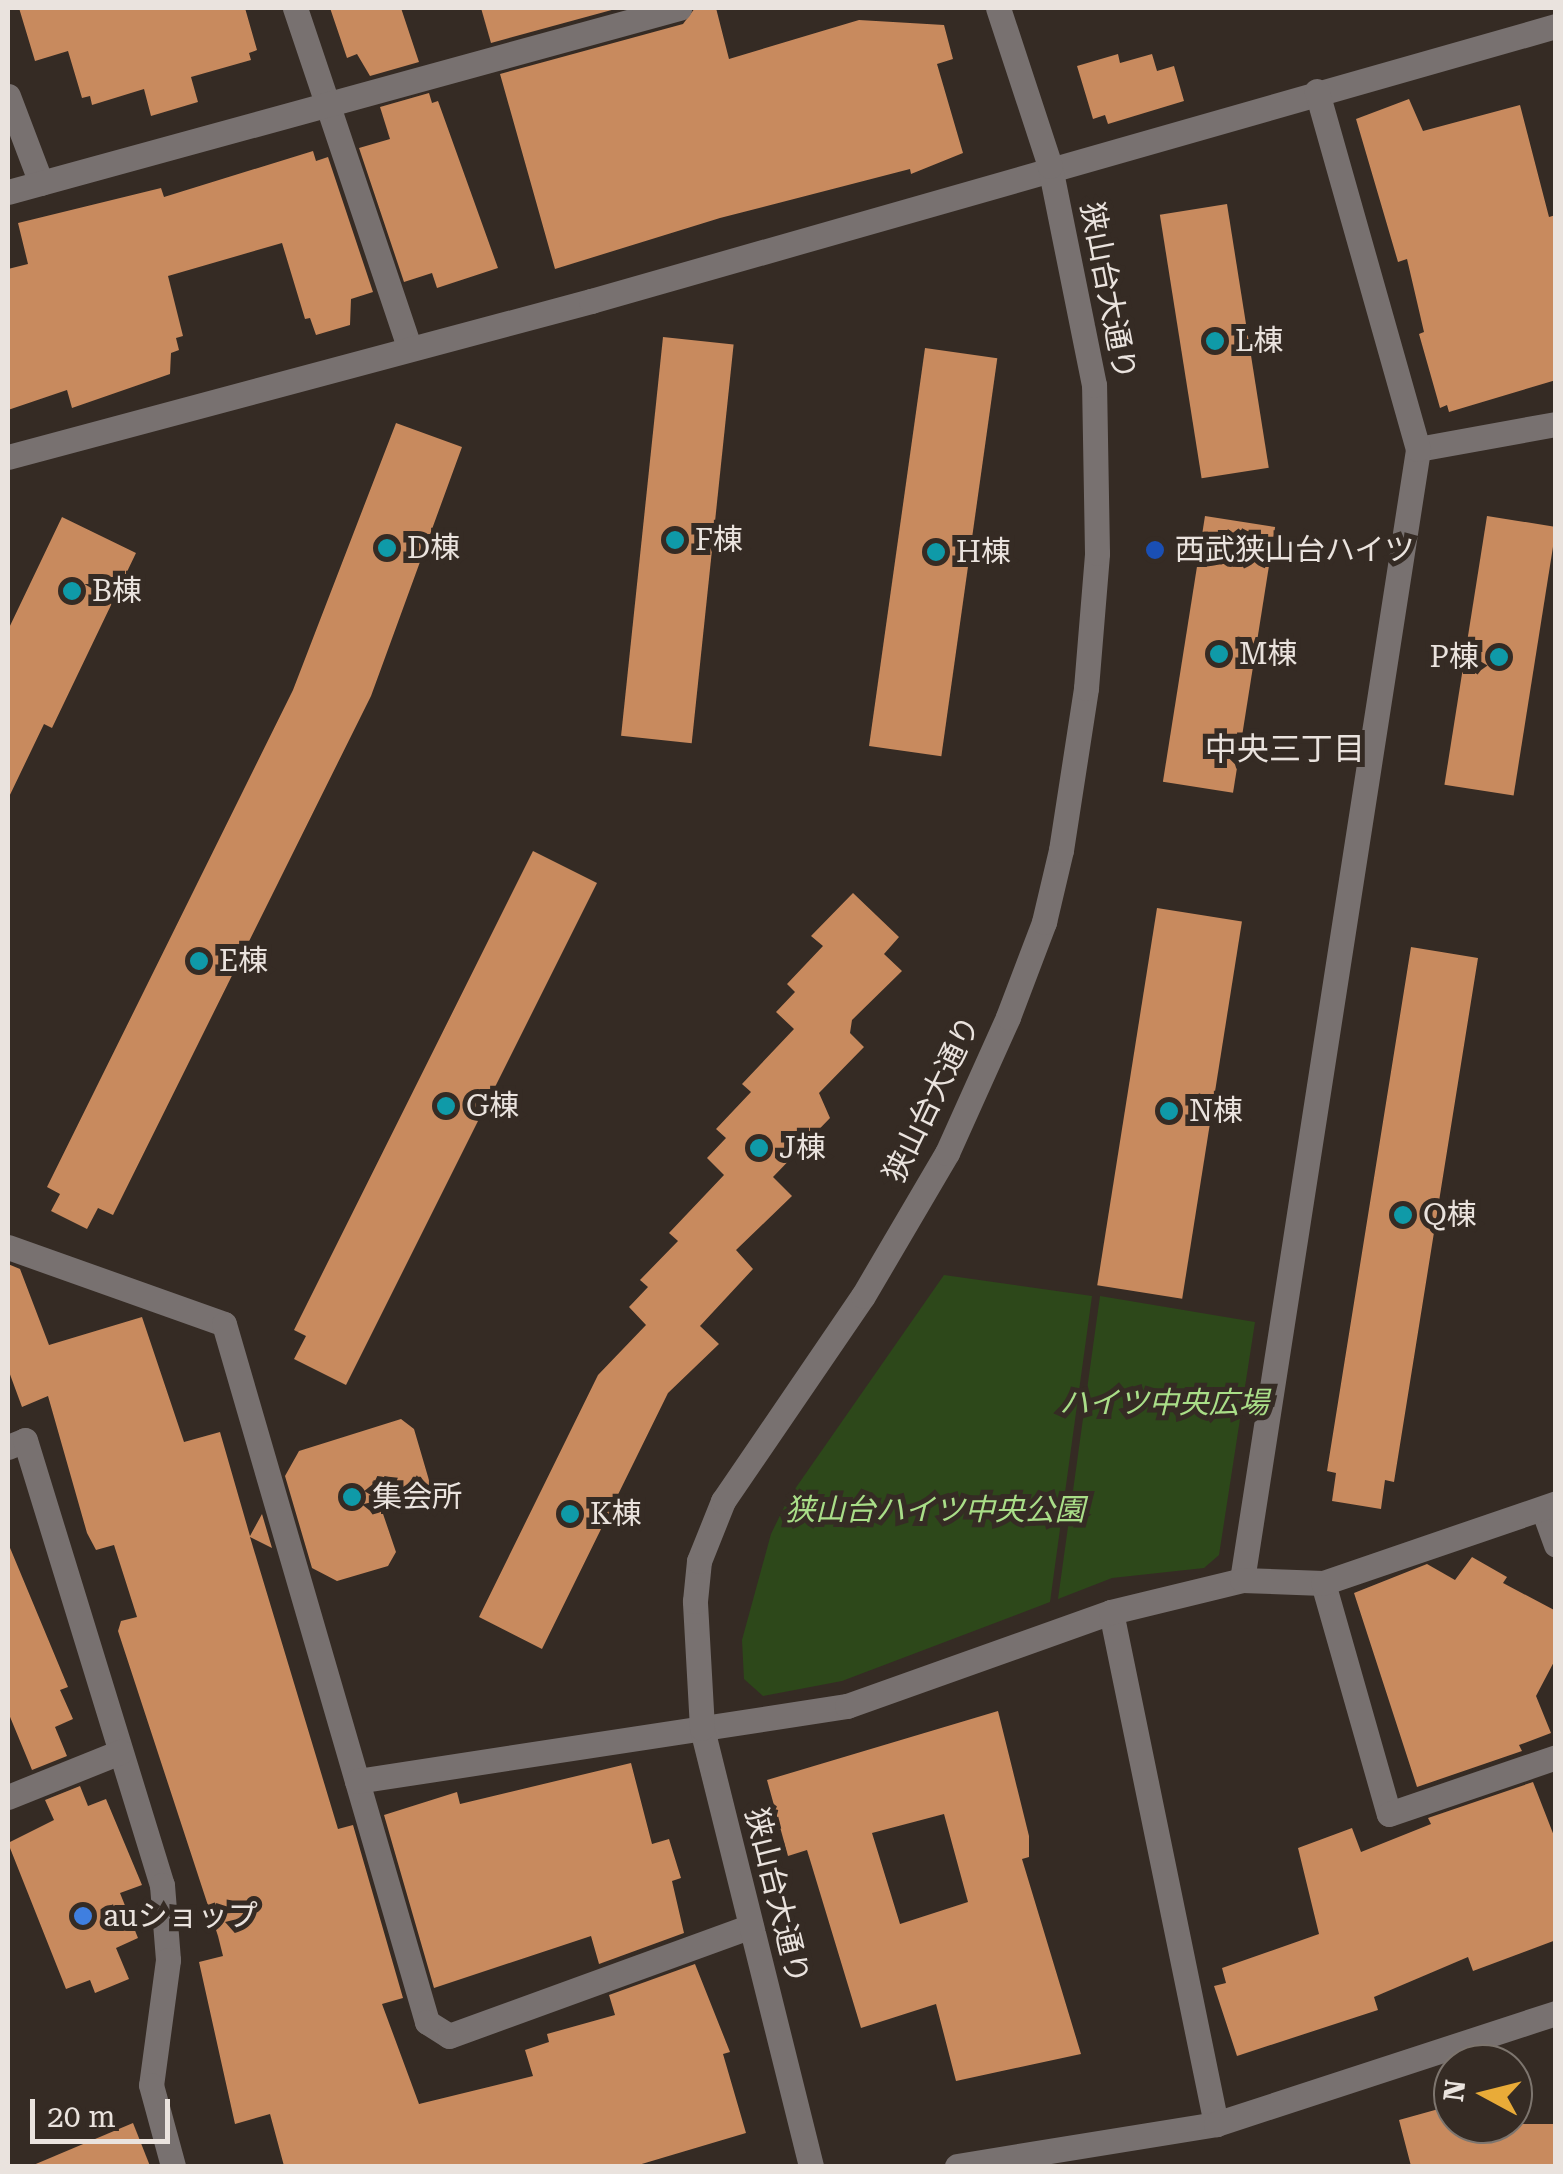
<!DOCTYPE html>
<meta charset="utf-8">
<style>
body{margin:0}
#map{position:relative;width:1563px;height:2174px;overflow:hidden;background:#352b24;font-family:"Roboto Serif","Noto Sans JP",serif}
div>[style]{position:absolute}
.green>*{inset:0;background:#2d481a}
.building>*{inset:0;background:#c88a5e;transform-origin:0 0}
.minor>*{height:25px;margin:-12.5px;padding:0 12.5px;transform-origin:12.5px;border-radius:12.5px;background:#787170}
.dots>*{width:28px;height:28px;translate:-50% -50%;box-sizing:border-box;border:5px solid #352b24;border-radius:50%}
span{translate:-50% -50%;white-space:nowrap;text-align:center;line-height:1.15;-webkit-text-stroke:10px #352b24;paint-order:stroke}
.street-label{font-size:30px;color:#eae3de}
.poi-label{font-size:30px;color:#eae3de}
.left{translate:0 -50%;text-align:left}
.right{translate:-100% -50%;text-align:right}
.park-label{font-size:30px;color:#a9de88;font-style:italic}
.neighbourhood-label{font-size:32px;color:#eae3de}
.frame{position:absolute;inset:0;border:10px solid #eae3de;pointer-events:none}
.north{position:absolute;left:1433px;top:2044px;width:100px;height:100px;box-sizing:border-box;background:#352b24;border:2px solid #7d756e;border-radius:50%;rotate:277deg;font-size:28px;font-weight:700;line-height:40px;text-align:center;color:#eae3de}
.north::after{content:'';display:block;margin:auto;width:35px;height:45px;background:#e9ab38;clip-path:polygon(50% 0,100% 100%,50% 72%,0 100%)}
.scale{position:absolute;left:30px;top:2099px;width:140px;height:45px;box-sizing:border-box;border:5px solid #eae3de;border-top:0;padding-left:12px;font-size:30px;line-height:35px;white-space:nowrap;color:#eae3de;-webkit-text-stroke:8px #352b24;paint-order:stroke}
</style>
<div id="map">
<div class="green">
<div style="clip-path:polygon(944px 1275px,1092px 1296px,1050px 1602px,842px 1681px,763px 1696px,744px 1679px,742px 1640px,771px 1534px,788px 1499px)"></div>
<div style="clip-path:polygon(1100px 1296px,1255px 1322px,1219px 1555px,1204px 1568px,1112px 1578px,1058px 1599px)"></div>
</div>
<div class="building">
<div style="clip-path:polygon(19px 8px,245px 8px,257px 50px,249px 53px,251px 60px,191px 77px,198px 102px,151px 116px,144px 89px,92px 105px,90px 96px,82px 98px,68px 51px,35px 61px)"></div>
<div style="clip-path:polygon(330px 8px,401px 8px,419px 62px,370px 76px,357px 54px,347px 58px)"></div>
<div style="clip-path:polygon(481px 8px,619px 8px,491px 43px)"></div>
<div style="clip-path:polygon(695px 8px,716px 8px,729px 59px,859px 20px,944px 25px,953px 59px,937px 64px,963px 153px,911px 174px,910px 169px,720px 218px,555px 269px,500px 74px,683px 24px)"></div>
<div style="clip-path:polygon(1118px 54px,1120px 63px,1152px 54px,1157px 71px,1174px 66px,1184px 101px,1108px 124px,1105px 115px,1093px 119px,1077px 66px)"></div>
<div style="clip-path:polygon(429px 93px,432px 103px,438px 101px,498px 268px,437px 288px,432px 273px,404px 282px,359px 148px,390px 139px,380px 107px)"></div>
<div style="clip-path:polygon(1409px 99px,1423px 131px,1520px 105px,1549px 217px,1556px 215px,1556px 380px,1449px 412px,1447px 405px,1440px 408px,1419px 334px,1424px 332px,1407px 259px,1398px 262px,1356px 119px)"></div>
<div style="clip-path:polygon(313px 151px,316px 161px,328px 157px,373px 292px,351px 299px,350px 325px,316px 335px,310px 318px,305px 319px,282px 243px,168px 276px,183px 336px,176px 338px,179px 350px,171px 353px,170px 374px,72px 408px,67px 390px,8px 410px,8px 269px,28px 264px,18px 223px,161px 188px,164px 197px)"></div>
<div style="left:1227px;top:204px;width:267px;height:68px;rotate:81deg"></div>
<div style="left:663px;top:337px;width:71px;height:401px;rotate:6deg"></div>
<div style="left:925px;top:348px;width:73px;height:402px;rotate:8deg"></div>
<div style="clip-path:polygon(396px 423px,462px 447px,371px 696px,113px 1215px,98px 1208px,87px 1229px,51px 1211px,60px 1194px,47px 1187px,293px 690px)"></div>
<div style="left:1205px;top:516px;width:71px;height:269px;rotate:9deg"></div>
<div style="left:1487px;top:516px;width:70px;height:272px;rotate:9deg"></div>
<div style="clip-path:polygon(62px 517px,136px 553px,52px 728px,44px 724px,8px 799px,8px 630px)"></div>
<div style="clip-path:polygon(533px 851px,597px 883px,346px 1385px,294px 1359px,306px 1336px,294px 1330px)"></div>
<div style="clip-path:polygon(853px 893px,899px 937px,884px 954px,902px 971px,852px 1020px,850px 1033px,864px 1047px,819px 1093px,830px 1118px,773px 1177px,792px 1196px,736px 1250px,753px 1269px,700px 1326px,719px 1344px,668px 1393px,542px 1649px,479px 1617px,598px 1375px,646px 1325px,629px 1307px,648px 1287px,640px 1280px,678px 1241px,669px 1233px,724px 1175px,707px 1158px,726px 1138px,716px 1129px,751px 1092px,742px 1084px,794px 1029px,776px 1012px,795px 992px,787px 984px,823px 946px,811px 936px)"></div>
<div style="left:1157px;top:908px;width:86px;height:382px;rotate:9deg"></div>
<div style="clip-path:polygon(1411px 947px,1478px 958px,1394px 1482px,1385px 1480px,1381px 1509px,1332px 1501px,1336px 1473px,1327px 1471px)"></div>
<div style="clip-path:polygon(8px 1264px,20px 1269px,49px 1345px,142px 1317px,184px 1442px,220px 1432px,250px 1536px,262px 1514px,272px 1548px,250px 1537px,338px 1829px,353px 1825px,403px 1998px,382px 2004px,419px 2104px,533px 2076px,525px 2050px,549px 2042px,547px 2034px,615px 2015px,609px 1995px,695px 1964px,730px 2052px,723px 2054px,746px 2133px,635px 2166px,284px 2166px,270px 2114px,235px 2124px,199px 1962px,223px 1956px,218px 1936px,118px 1631px,121px 1621px,137px 1617px,114px 1545px,96px 1550px,87px 1533px,48px 1396px,22px 1407px,8px 1369px)"></div>
<div style="clip-path:polygon(401px 1419px,414px 1429px,431px 1487px,380px 1505px,396px 1552px,388px 1566px,337px 1581px,312px 1568px,285px 1476px,299px 1451px)"></div>
<div style="clip-path:polygon(8px 1543px,68px 1687px,60px 1690px,73px 1719px,55px 1727px,67px 1756px,32px 1770px,8px 1712px)"></div>
<div style="clip-path:polygon(1472px 1557px,1507px 1577px,1503px 1583px,1556px 1611px,1556px 1658px,1536px 1696px,1551px 1733px,1519px 1745px,1522px 1751px,1417px 1787px,1354px 1593px,1427px 1564px,1455px 1580px)"></div>
<div style="clip-path:polygon(evenodd,998px 1711px,1029px 1836px,1029px 1857px,1022px 1859px,1081px 2054px,956px 2081px,936px 2004px,861px 2028px,807px 1850px,788px 1856px,767px 1780px,998px 1711px,944px 1814px,968px 1902px,900px 1924px,872px 1833px,944px 1814px)"></div>
<div style="clip-path:polygon(631px 1763px,652px 1844px,669px 1839px,681px 1878px,672px 1881px,684px 1933px,599px 1964px,591px 1936px,434px 1988px,384px 1815px,457px 1792px,460px 1804px)"></div>
<div style="clip-path:polygon(1533px 1782px,1556px 1841px,1556px 1940px,1473px 1971px,1468px 1957px,1374px 1997px,1378px 2010px,1237px 2056px,1214px 1986px,1226px 1983px,1222px 1968px,1319px 1934px,1298px 1848px,1352px 1828px,1361px 1852px,1431px 1824px,1428px 1818px)"></div>
<div style="clip-path:polygon(80px 1786px,88px 1806px,106px 1799px,142px 1885px,120px 1893px,138px 1938px,116px 1948px,129px 1979px,95px 1993px,90px 1980px,66px 1989px,8px 1843px,54px 1820px,45px 1800px)"></div>
<div style="clip-path:polygon(1453px 2105px,1453px 2124px,1556px 2124px,1556px 2166px,1411px 2166px,1399px 2120px)"></div>
<div style="clip-path:polygon(133px 2123px,150px 2166px,31px 2166px)"></div>
</div>
<div class="minor">
<div style="left:295px;top:8px;width:358px;rotate:71.4deg"></div>
<div style="left:8px;top:96px;width:93px;rotate:69.2deg"></div>
<div style="left:8px;top:192px;width:696px;rotate:-15.33deg"></div>
<div style="left:1418px;top:449px;width:140px;rotate:-10.3deg"></div>
<div style="left:8px;top:457px;width:604px;rotate:-14.98deg"></div>
<div style="left:591px;top:301px;width:1003px;rotate:-15.91deg"></div>
<div style="left:8px;top:1247px;width:229px;rotate:19.6deg"></div>
<div style="left:224px;top:1324px;width:727px;rotate:73.78deg"></div>
<div style="left:427px;top:2022px;width:26px;rotate:32deg"></div>
<div style="left:449px;top:2036px;width:321px;rotate:-20deg"></div>
<div style="left:8px;top:1447px;width:18px;rotate:-22deg"></div>
<div style="left:25px;top:1440px;width:466px;rotate:72.9deg"></div>
<div style="left:162px;top:1885px;width:75px;rotate:85.4deg"></div>
<div style="left:168px;top:1960px;width:126px;rotate:97.7deg"></div>
<div style="left:151px;top:2085px;width:84px;rotate:74.8deg"></div>
<div style="left:1543px;top:1509px;width:38px;rotate:70deg"></div>
<div style="left:1242px;top:1580px;width:1145px;rotate:-81.15deg"></div>
<div style="left:1418px;top:449px;width:372px;rotate:-105.8deg"></div>
<div style="left:1323px;top:1583px;width:240px;rotate:74.1deg"></div>
<div style="left:1389px;top:1814px;width:176px;rotate:-18.8deg"></div>
<div style="left:1111px;top:1612px;width:523px;rotate:78.41deg"></div>
<div style="left:357px;top:1781px;width:496px;rotate:-8.7deg"></div>
<div style="left:847px;top:1706px;width:280px;rotate:-19.6deg"></div>
<div style="left:1111px;top:1612px;width:135px;rotate:-13.7deg"></div>
<div style="left:1242px;top:1580px;width:81px;rotate:2.1deg"></div>
<div style="left:1323px;top:1583px;width:246px;rotate:-18.9deg"></div>
<div style="left:8px;top:1797px;width:121px;rotate:-21.9deg"></div>
<div style="left:811px;top:2166px;width:451px;rotate:-104deg"></div>
<div style="left:702px;top:1728px;width:127px;rotate:-93.2deg"></div>
<div style="left:695px;top:1601px;width:40px;rotate:-84.3deg"></div>
<div style="left:699px;top:1561px;width:65px;rotate:-68.2deg"></div>
<div style="left:723px;top:1501px;width:248px;rotate:-55.7deg"></div>
<div style="left:863px;top:1296px;width:166px;rotate:-59.6deg"></div>
<div style="left:947px;top:1153px;width:149px;rotate:-65.8deg"></div>
<div style="left:1008px;top:1017px;width:102px;rotate:-69.2deg"></div>
<div style="left:1044px;top:922px;width:74px;rotate:-76.7deg"></div>
<div style="left:1061px;top:850px;width:164px;rotate:-81.2deg"></div>
<div style="left:1086px;top:688px;width:135px;rotate:-85.3deg"></div>
<div style="left:1097px;top:553px;width:168px;rotate:-91deg"></div>
<div style="left:1094px;top:385px;width:223px;rotate:-101.4deg"></div>
<div style="left:1050px;top:166px;width:166px;rotate:-108.2deg"></div>
<div style="left:957px;top:2166px;width:262px;rotate:-9.2deg"></div>
<div style="left:1216px;top:2124px;width:358px;rotate:-18.1deg"></div>
</div>
<div class="dots">
<div style="left:1215px;top:341px;background:#0f9aa8"></div>
<div style="left:675px;top:540px;background:#0f9aa8"></div>
<div style="left:387px;top:548px;background:#0f9aa8"></div>
<div style="left:1155px;top:550px;background:#1a4fb4"></div>
<div style="left:936px;top:552px;background:#0f9aa8"></div>
<div style="left:72px;top:591px;background:#0f9aa8"></div>
<div style="left:1219px;top:654px;background:#0f9aa8"></div>
<div style="left:1499px;top:657px;background:#0f9aa8"></div>
<div style="left:199px;top:961px;background:#0f9aa8"></div>
<div style="left:446px;top:1106px;background:#0f9aa8"></div>
<div style="left:1169px;top:1111px;background:#0f9aa8"></div>
<div style="left:759px;top:1148px;background:#0f9aa8"></div>
<div style="left:1403px;top:1215px;background:#0f9aa8"></div>
<div style="left:352px;top:1497px;background:#0f9aa8"></div>
<div style="left:570px;top:1514px;background:#0f9aa8"></div>
<div style="left:83px;top:1916px;background:#3f7fe0"></div>
</div>
<div class="street-label">
<span style="left:1108px;top:291px;rotate:79deg">狭山台大通り</span>
<span style="left:932px;top:1099px;rotate:-64deg">狭山台大通り</span>
<span style="left:777px;top:1896px;rotate:76deg">狭山台大通り</span>
</div>
<div class="poi-label">
<span class="left" style="left:1235px;top:341px">L棟</span>
<span class="left" style="left:695px;top:540px">F棟</span>
<span class="left" style="left:407px;top:548px">D棟</span>
<span class="left" style="left:1175px;top:550px">西武狭山台ハイツ</span>
<span class="left" style="left:956px;top:552px">H棟</span>
<span class="left" style="left:92px;top:591px">B棟</span>
<span class="left" style="left:1239px;top:654px">M棟</span>
<span class="right" style="left:1479px;top:657px">P棟</span>
<span class="left" style="left:219px;top:961px">E棟</span>
<span class="left" style="left:466px;top:1106px">G棟</span>
<span class="left" style="left:1189px;top:1111px">N棟</span>
<span class="left" style="left:779px;top:1148px">J棟</span>
<span class="left" style="left:1423px;top:1215px">Q棟</span>
<span class="left" style="left:372px;top:1497px">集会所</span>
<span class="left" style="left:590px;top:1514px">K棟</span>
<span class="left" style="left:103px;top:1916px">auショップ</span>
</div>
<div class="park-label">
<span style="left:1164px;top:1403px">ハイツ中央広場</span>
<span style="left:935px;top:1510px">狭山台ハイツ中央公園</span>
</div>
<div class="neighbourhood-label">
<span style="left:1285px;top:749px">中央三丁目</span>
</div>
<div class="frame"></div>
<div class="north">N</div>
<div class="scale">20 m</div>
</div>
